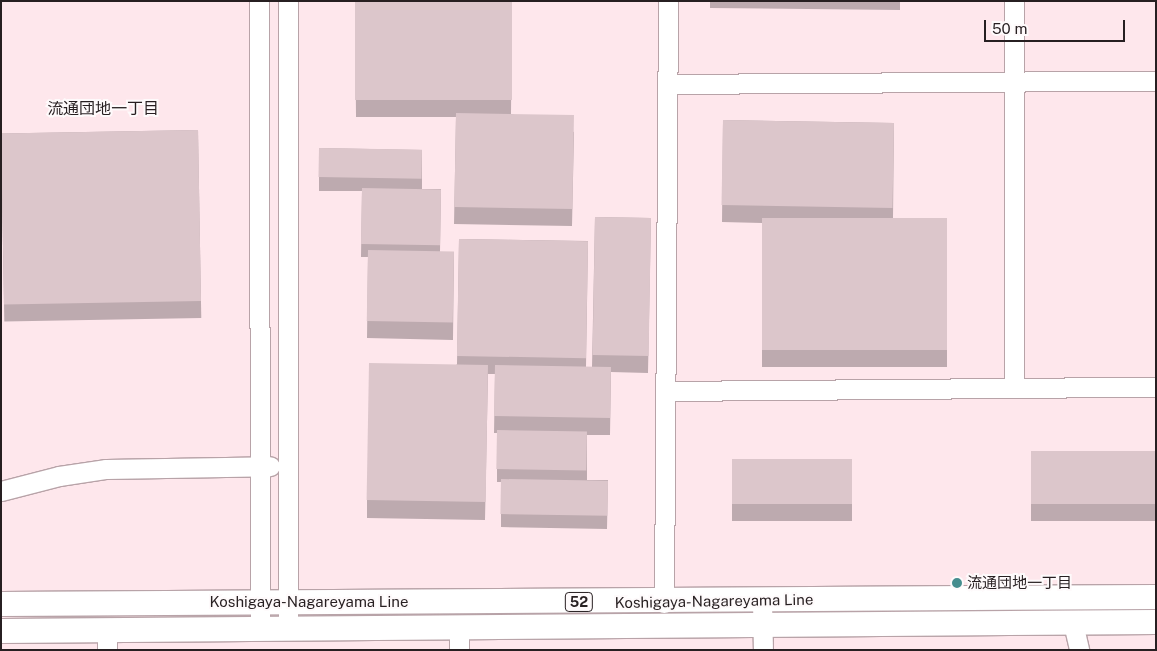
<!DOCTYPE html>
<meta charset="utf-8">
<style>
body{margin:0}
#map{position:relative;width:1157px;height:651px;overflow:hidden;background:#fee7ec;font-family:"Public Sans","Noto Sans JP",sans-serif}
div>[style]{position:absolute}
.roads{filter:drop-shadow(1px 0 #b8a3a8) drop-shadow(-1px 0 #b8a3a8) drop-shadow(0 1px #b8a3a8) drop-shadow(0 -1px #b8a3a8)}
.minor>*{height:19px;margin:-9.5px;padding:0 9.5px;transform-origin:9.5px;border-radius:9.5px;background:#fff}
.major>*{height:24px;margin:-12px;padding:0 12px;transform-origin:12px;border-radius:12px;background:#fff}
.wall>*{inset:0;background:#bdaaaf;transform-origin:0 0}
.building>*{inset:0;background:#dcc6cb;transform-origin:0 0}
.dots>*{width:14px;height:14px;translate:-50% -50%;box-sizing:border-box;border:2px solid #fefafb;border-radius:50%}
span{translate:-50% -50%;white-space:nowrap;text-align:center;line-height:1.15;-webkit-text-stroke:4px #fefafb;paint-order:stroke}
.shield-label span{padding:1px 4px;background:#fefafb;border:1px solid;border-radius:4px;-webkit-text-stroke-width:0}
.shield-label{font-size:14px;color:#271f21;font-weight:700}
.poi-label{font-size:15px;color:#271f21}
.left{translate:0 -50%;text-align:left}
.street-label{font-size:15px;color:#271f21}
.neighbourhood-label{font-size:16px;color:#271f21}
.frame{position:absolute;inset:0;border:2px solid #271f21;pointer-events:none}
.scale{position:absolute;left:984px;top:20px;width:141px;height:22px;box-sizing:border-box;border:2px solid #271f21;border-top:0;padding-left:6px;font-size:15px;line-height:18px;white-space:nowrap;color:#271f21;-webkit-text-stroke:4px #fefafb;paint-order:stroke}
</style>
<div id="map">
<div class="roads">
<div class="minor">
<div style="left:259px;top:1px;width:629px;rotate:89.91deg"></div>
<div style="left:668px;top:84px;width:488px;rotate:-0.4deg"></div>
<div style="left:1014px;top:388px;width:387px;rotate:-90deg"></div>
<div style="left:665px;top:391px;width:491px;rotate:-0.5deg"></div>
<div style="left:1px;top:491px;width:60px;rotate:-14.5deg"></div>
<div style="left:59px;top:476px;width:48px;rotate:-8.5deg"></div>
<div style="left:106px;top:469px;width:164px;rotate:-1deg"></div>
<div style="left:762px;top:600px;width:50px;rotate:88.9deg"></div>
<div style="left:664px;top:603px;width:602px;rotate:-89.62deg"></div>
<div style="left:1073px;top:623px;width:28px;rotate:77deg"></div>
<div style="left:288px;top:630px;width:629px;rotate:-90deg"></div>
<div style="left:107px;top:650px;width:19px;rotate:-90deg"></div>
<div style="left:459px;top:650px;width:22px;rotate:-90deg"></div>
</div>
<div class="major">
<div style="left:1px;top:604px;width:1155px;rotate:-0.35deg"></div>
<div style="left:1px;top:631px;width:1155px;rotate:-0.45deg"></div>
</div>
</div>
<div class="wall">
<div style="clip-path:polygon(355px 1px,512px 1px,511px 114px,574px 132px,572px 226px,454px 224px,456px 117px,356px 117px)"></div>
<div style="clip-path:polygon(710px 1px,900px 1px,900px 10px,710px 8px)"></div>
<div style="clip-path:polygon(723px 120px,894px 123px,893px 218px,947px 218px,947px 367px,762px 367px,762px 223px,722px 222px)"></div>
<div style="left:198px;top:130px;width:188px;height:197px;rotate:89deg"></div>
<div style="clip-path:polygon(319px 148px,422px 150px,422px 189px,441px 189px,440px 252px,454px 252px,453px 340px,367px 338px,368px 257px,361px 257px,362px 191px,319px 191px)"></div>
<div style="clip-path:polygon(595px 217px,651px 218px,648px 373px,611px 372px,610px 435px,587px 435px,587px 480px,608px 480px,607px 529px,501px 527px,501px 482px,497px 482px,497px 433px,494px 433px,495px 374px,488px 374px,485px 520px,367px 518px,367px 500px,457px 364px,459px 239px,588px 241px,586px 367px,592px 367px)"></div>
<div style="left:1031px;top:451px;width:125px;height:70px"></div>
<div style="left:852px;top:459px;width:62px;height:120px;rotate:90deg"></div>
</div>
<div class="building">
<div style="left:355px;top:1px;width:157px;height:99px"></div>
<div style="left:456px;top:113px;width:118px;height:94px;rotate:1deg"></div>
<div style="left:723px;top:120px;width:171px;height:85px;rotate:1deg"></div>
<div style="left:198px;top:130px;width:171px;height:197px;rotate:89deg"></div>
<div style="left:319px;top:148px;width:103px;height:29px;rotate:1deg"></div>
<div style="left:362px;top:188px;width:79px;height:56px;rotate:1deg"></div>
<div style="left:595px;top:217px;width:56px;height:138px;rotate:1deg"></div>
<div style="left:762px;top:218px;width:185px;height:132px"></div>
<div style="left:459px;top:239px;width:129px;height:117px;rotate:1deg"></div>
<div style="left:368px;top:250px;width:86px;height:71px;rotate:1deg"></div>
<div style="left:369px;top:363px;width:119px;height:137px;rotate:1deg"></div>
<div style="left:495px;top:365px;width:116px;height:51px;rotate:1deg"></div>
<div style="left:497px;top:430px;width:90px;height:39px;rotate:1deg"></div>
<div style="left:1031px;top:451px;width:125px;height:53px"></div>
<div style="left:852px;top:459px;width:45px;height:120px;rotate:90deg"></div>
<div style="left:501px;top:479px;width:107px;height:35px;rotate:1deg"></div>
</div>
<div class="dots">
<div style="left:957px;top:583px;background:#458d8e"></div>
</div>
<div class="shield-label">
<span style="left:579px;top:602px">52</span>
</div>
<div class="poi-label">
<span class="left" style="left:967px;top:583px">流通団地一丁目</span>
</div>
<div class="street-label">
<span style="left:714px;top:601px;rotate:-1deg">Koshigaya-Nagareyama Line</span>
<span style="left:309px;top:602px">Koshigaya-Nagareyama Line</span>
</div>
<div class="neighbourhood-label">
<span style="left:103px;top:109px">流通団地一丁目</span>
</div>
<div class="frame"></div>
<div class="scale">50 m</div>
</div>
